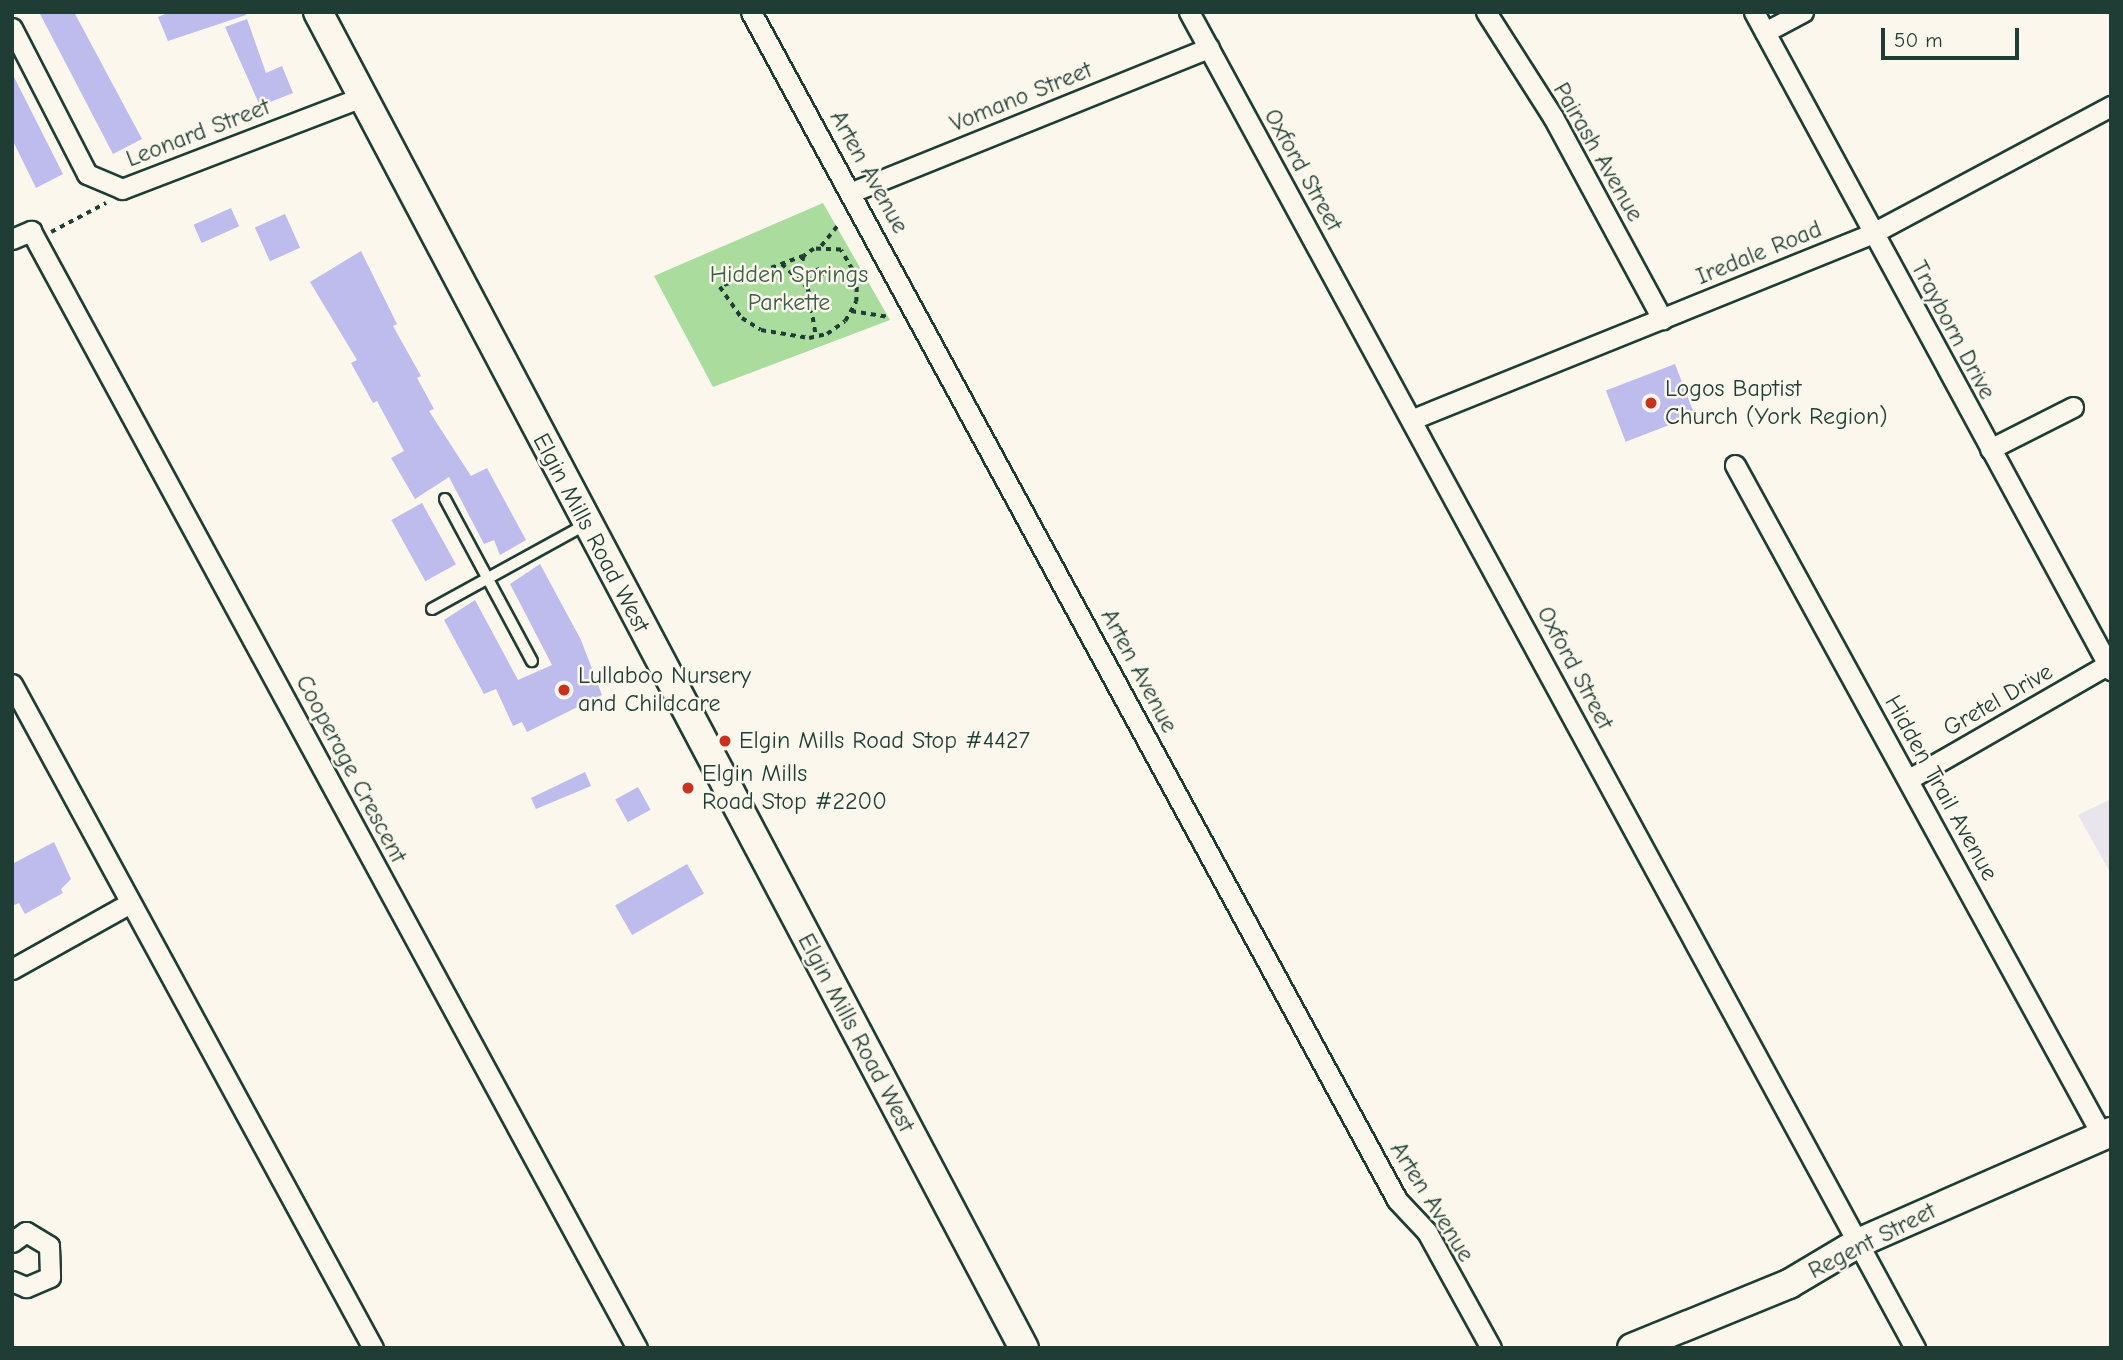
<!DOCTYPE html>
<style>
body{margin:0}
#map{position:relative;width:2123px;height:1360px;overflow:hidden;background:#fbf7ec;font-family:"Comic Neue",sans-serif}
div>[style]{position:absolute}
.built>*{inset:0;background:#e9e5ec}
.green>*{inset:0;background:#aadc9d}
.building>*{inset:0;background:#bebbed;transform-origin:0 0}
.path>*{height:3.5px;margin-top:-1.75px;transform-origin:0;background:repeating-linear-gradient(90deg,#1f3d34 0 5px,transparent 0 10px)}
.roads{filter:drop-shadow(2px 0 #1f3d34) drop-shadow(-2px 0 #1f3d34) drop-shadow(0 2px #1f3d34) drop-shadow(0 -2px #1f3d34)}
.lane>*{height:10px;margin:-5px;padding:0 5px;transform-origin:5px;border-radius:5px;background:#fbf7ec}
.street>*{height:19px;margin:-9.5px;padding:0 9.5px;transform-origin:9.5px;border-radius:9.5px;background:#fbf7ec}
.secondary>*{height:28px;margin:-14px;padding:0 14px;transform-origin:14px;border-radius:14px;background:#fbf7ec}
.dots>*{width:19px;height:19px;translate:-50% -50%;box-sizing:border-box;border:4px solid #fbf7ec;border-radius:50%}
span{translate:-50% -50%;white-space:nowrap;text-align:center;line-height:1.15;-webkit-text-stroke:5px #fbf7ec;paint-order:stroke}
.street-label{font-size:24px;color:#1f3d34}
.park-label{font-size:24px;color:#3b5d49}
.poi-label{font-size:24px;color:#1f3d34}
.left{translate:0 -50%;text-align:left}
.frame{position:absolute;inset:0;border:14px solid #1f3d34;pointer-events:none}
.scale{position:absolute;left:1881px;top:28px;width:138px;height:32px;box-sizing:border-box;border:4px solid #1f3d34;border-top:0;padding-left:9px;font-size:21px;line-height:24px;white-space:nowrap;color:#1f3d34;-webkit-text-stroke:5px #fbf7ec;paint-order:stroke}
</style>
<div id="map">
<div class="built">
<div style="clip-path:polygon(2111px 799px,2111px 874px,2078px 815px)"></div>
</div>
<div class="green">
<div style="clip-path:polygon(823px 203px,890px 320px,713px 387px,654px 276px)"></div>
</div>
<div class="building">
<div style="clip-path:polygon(39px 12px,74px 12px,142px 139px,113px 154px)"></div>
<div style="clip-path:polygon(170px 12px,245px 12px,246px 15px,168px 41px,158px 17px)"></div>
<div style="clip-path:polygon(247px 19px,266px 73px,282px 66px,293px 93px,260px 106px,225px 27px)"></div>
<div style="clip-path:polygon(12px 73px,63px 174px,36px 188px,12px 139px)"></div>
<div style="left:231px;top:208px;width:20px;height:41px;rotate:66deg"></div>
<div style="left:285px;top:214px;width:37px;height:33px;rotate:66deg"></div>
<div style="clip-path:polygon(361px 251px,397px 324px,393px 326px,421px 376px,417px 378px,434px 409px,429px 411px,471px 476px,487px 468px,526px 540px,500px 555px,494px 540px,484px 544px,449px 477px,415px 499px,391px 458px,404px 451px,377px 401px,373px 403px,351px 363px,357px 360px,310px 282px)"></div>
<div style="left:1675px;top:364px;width:55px;height:74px;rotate:69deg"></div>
<div style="left:422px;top:503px;width:70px;height:35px;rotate:61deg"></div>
<div style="clip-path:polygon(540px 564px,581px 640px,602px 695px,527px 732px,522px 722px,513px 726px,496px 689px,484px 694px,444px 620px,475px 600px,518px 680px,552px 665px,510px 584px)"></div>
<div style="clip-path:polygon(585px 772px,591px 786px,536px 809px,531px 798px)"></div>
<div style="left:638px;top:787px;width:26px;height:26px;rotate:61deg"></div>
<div style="clip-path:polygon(54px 842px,71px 879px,61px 889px,63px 893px,25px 914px,19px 903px,12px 906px,12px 864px)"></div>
<div style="left:687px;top:864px;width:34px;height:83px;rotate:60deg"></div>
</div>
<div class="path">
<div style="left:51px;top:232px;width:62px;rotate:-27.8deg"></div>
<div style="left:821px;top:246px;width:28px;rotate:-51deg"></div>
<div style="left:804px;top:256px;width:90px;rotate:159.7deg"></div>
<div style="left:720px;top:287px;width:38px;rotate:55deg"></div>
<div style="left:742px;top:318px;width:22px;rotate:32deg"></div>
<div style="left:761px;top:330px;width:49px;rotate:9.5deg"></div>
<div style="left:809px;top:338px;width:18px;rotate:-13deg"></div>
<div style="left:827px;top:334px;width:22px;rotate:-36deg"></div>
<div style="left:845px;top:321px;width:22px;rotate:-60deg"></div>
<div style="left:856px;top:302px;width:24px;rotate:-88deg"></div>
<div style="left:857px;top:278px;width:32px;rotate:-120deg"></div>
<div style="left:841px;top:250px;width:27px;rotate:-178deg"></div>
<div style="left:814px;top:249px;width:12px;rotate:145deg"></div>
<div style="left:804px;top:256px;width:12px;rotate:104deg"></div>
<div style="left:801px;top:268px;width:16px;rotate:52deg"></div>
<div style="left:811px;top:281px;width:14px;rotate:-30deg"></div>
<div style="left:823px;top:274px;width:6px;rotate:-121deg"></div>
<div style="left:820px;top:269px;width:7px;rotate:153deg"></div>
<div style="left:782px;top:264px;width:35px;rotate:43deg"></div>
<div style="left:808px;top:288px;width:49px;rotate:80.5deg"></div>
<div style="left:851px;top:311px;width:37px;rotate:9deg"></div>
</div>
<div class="roads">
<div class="lane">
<div style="left:445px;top:499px;width:184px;rotate:61.8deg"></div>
<div style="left:432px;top:609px;width:175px;rotate:-28.8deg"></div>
</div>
<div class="street">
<div style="left:751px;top:12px;width:1352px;rotate:61.46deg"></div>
<div style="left:1397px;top:1200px;width:44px;rotate:46.8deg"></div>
<div style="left:1427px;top:1232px;width:132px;rotate:61.1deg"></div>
<div style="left:1189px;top:12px;width:1521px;rotate:61.48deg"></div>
<div style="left:1486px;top:12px;width:125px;rotate:57.5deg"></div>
<div style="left:1553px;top:117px;width:230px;rotate:61.6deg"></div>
<div style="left:1754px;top:12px;width:749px;rotate:61.52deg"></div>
<div style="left:12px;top:28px;width:164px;rotate:62.8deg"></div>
<div style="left:87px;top:174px;width:38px;rotate:23deg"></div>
<div style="left:122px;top:189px;width:259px;rotate:-21deg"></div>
<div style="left:1765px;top:32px;width:43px;rotate:-27.8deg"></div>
<div style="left:852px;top:192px;width:385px;rotate:-22deg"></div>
<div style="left:12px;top:239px;width:21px;rotate:-23deg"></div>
<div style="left:31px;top:231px;width:1271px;rotate:61.52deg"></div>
<div style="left:1413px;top:419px;width:496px;rotate:-22deg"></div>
<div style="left:1873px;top:233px;width:270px;rotate:-28.1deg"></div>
<div style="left:1990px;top:449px;width:93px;rotate:-26.8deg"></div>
<div style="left:1735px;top:465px;width:764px;rotate:61.29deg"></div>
<div style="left:12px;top:684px;width:756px;rotate:61.47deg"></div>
<div style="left:1909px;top:779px;width:233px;rotate:-29.9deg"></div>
<div style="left:12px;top:969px;width:135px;rotate:-29.2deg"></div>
<div style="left:12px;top:1242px;width:17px;rotate:-36deg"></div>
<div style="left:26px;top:1232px;width:27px;rotate:31deg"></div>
<div style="left:49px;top:1246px;width:31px;rotate:88deg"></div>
<div style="left:50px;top:1277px;width:26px;rotate:157deg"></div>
<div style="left:26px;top:1287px;width:15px;rotate:-157deg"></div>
</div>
<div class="secondary">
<div style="left:318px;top:12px;width:1511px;rotate:62.15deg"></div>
<div style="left:1632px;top:1348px;width:170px;rotate:-22.2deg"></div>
<div style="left:1789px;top:1284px;width:80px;rotate:-30.7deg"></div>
<div style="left:1858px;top:1243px;width:276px;rotate:-23.7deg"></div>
</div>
</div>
<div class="dots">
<div style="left:1651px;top:403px;background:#c8321e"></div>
<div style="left:564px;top:690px;background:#c8321e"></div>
<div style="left:725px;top:741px;background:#c8321e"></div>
<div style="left:688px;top:788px;background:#c8321e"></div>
</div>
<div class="street-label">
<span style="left:1021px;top:97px;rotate:-22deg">Vomano Street</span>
<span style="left:198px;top:133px;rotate:-21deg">Leonard Street</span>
<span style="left:1598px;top:152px;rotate:60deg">Pairash Avenue</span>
<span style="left:1303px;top:170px;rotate:61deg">Oxford Street</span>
<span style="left:869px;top:172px;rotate:61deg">Arten Avenue</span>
<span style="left:1759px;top:253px;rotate:-22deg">Iredale Road</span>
<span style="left:1953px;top:330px;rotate:62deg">Trayborn Drive</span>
<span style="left:591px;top:533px;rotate:62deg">Elgin Mills Road West</span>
<span style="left:1575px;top:668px;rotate:62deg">Oxford Street</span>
<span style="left:1139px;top:671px;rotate:62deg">Arten Avenue</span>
<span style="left:1998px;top:700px;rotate:-30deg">Gretel Drive</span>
<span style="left:351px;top:769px;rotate:62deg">Cooperage Crescent</span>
<span style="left:1941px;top:788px;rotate:61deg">Hidden Trail Avenue</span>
<span style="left:856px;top:1033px;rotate:62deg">Elgin Mills Road West</span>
<span style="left:1432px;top:1202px;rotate:58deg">Arten Avenue</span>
<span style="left:1872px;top:1241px;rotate:-27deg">Regent Street</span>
</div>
<div class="park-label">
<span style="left:789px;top:289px">Hidden Springs<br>Parkette</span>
</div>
<div class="poi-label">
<span class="left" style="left:1665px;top:403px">Logos Baptist<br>Church (York Region)</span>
<span class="left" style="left:578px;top:690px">Lullaboo Nursery<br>and Childcare</span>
<span class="left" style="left:739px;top:741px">Elgin Mills Road Stop #4427</span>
<span class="left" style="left:702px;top:788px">Elgin Mills<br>Road Stop #2200</span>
</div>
<div class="frame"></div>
<div class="scale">50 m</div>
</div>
